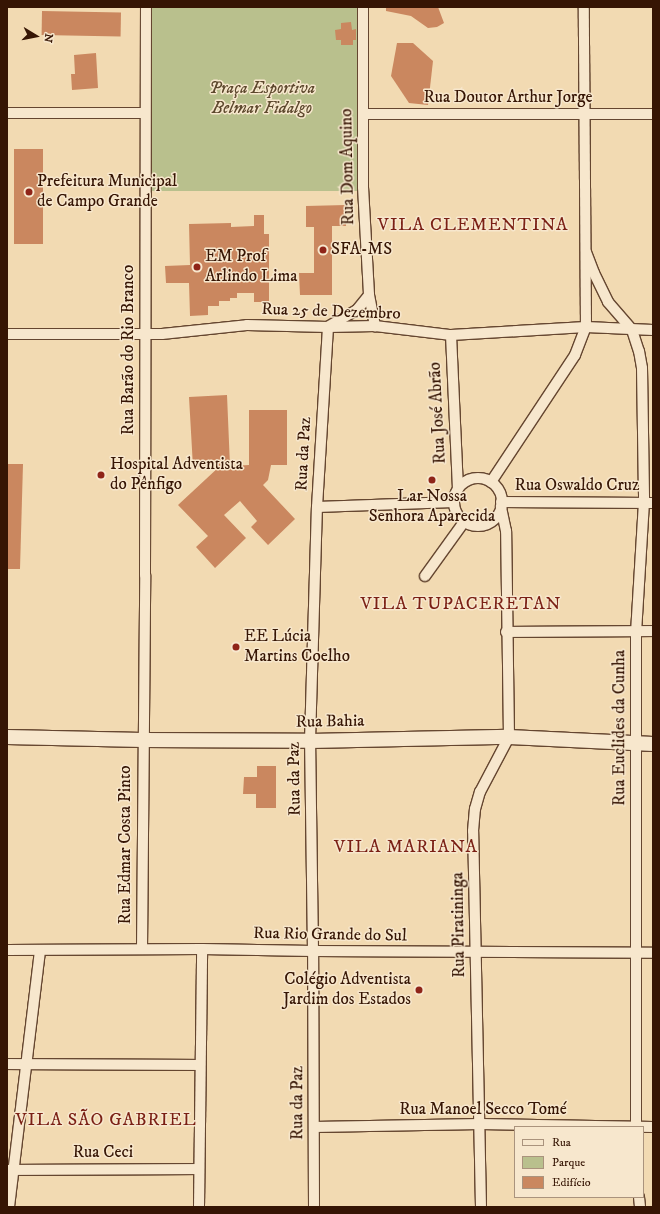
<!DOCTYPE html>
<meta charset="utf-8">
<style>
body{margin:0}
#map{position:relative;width:660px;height:1214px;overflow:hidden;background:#f2dab2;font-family:"IM FELL DW Pica",serif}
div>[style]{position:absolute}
.green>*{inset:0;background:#b9c08d;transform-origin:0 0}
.building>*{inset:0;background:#ca875f;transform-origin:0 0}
.roads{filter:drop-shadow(1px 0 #654630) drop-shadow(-1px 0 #654630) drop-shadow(0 1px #654630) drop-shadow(0 -1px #654630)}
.street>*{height:10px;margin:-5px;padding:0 5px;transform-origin:5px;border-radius:5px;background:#f7e7cd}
.street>.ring{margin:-5px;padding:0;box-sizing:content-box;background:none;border:10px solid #f7e7cd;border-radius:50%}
.secondary>*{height:14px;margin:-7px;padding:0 7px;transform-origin:7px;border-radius:7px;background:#f7e7cd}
.dots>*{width:11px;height:11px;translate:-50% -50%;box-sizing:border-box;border:2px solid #f7e7cd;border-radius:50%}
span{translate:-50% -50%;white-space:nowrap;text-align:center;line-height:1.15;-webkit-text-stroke:3px #f7e7cd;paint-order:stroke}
.park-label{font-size:17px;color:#5d482d;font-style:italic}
.street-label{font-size:17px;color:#361504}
.poi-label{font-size:17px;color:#361504}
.left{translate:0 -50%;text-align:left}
.right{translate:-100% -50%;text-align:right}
.neighbourhood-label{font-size:18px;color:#7a1f14;letter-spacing:1px}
.frame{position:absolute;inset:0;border:8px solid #361504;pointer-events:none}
.legend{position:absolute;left:514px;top:1126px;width:130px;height:72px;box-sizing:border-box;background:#f7e7cd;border:1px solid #aa937d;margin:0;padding:5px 7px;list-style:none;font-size:12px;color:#361504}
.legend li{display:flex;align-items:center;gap:8px;height:20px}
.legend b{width:20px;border:1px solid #aa937d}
.north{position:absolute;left:16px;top:16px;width:40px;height:40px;-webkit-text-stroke:3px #f7e7cd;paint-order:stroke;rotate:100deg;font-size:11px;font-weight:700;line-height:16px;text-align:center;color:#361504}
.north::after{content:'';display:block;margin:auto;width:14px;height:18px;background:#361504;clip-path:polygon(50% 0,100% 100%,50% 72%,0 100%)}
</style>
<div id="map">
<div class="green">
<div style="left:146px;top:7px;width:216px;height:184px"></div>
</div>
<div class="building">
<div style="clip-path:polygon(386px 7px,438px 7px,444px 23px,437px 27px,428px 28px,411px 16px,386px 11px)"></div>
<div style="left:42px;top:11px;width:79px;height:24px;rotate:1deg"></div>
<div style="clip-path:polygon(351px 22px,352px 30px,356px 29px,356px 40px,353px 40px,353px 45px,341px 45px,341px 40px,336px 40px,335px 30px,341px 29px,341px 23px)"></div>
<div style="clip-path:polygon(397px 43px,413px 43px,433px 61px,428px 105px,409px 103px,391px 76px)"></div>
<div style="clip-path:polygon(96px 53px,98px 88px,72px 90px,71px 74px,75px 74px,74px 55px)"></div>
<div style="left:14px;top:149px;width:29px;height:95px"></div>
<div style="clip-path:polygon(346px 205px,346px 226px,332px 226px,332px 295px,300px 295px,299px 273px,314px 273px,314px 227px,306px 227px,306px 206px)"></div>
<div style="clip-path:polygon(254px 215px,264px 215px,264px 234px,269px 234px,269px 302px,254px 302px,254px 293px,237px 293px,237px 298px,230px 298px,230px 301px,219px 301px,219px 306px,208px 306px,208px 315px,190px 316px,189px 283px,166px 283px,165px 266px,190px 265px,189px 224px,231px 223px,231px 227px,254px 226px)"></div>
<div style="clip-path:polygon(227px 395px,230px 466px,249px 465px,249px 410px,287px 410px,287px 465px,271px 465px,268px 480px,263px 485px,295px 519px,268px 545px,251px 527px,257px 521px,240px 501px,224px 515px,246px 538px,215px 568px,196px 547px,208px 536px,178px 505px,220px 466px,193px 467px,189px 397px)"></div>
<div style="clip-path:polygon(7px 464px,23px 464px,20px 569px,7px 569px)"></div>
<div style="clip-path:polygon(257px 766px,276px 766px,276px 808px,256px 808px,256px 794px,243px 794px,244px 777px,257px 777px)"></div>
</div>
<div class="roads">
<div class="street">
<div style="left:363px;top:7px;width:180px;rotate:90deg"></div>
<div style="left:363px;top:187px;width:108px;rotate:86.8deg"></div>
<div style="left:369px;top:295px;width:32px;rotate:79deg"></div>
<div style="left:7px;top:113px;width:138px"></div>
<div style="left:363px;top:114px;width:290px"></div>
<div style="left:586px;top:252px;width:22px;rotate:69deg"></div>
<div style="left:594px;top:273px;width:32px;rotate:64deg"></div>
<div style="left:608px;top:302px;width:37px;rotate:49deg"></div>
<div style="left:632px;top:330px;width:22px;rotate:72deg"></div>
<div style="left:639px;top:351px;width:17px;rotate:80deg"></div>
<div style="left:642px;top:368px;width:134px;rotate:89.1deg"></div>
<div style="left:644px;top:502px;width:130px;rotate:93.5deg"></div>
<div style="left:636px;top:632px;width:495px;rotate:90deg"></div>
<div style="left:329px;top:326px;width:32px;rotate:-30deg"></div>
<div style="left:357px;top:310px;width:19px;rotate:-51deg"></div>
<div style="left:7px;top:334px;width:155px"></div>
<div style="left:162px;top:334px;width:85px;rotate:-6deg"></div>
<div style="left:247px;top:325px;width:81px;rotate:1.4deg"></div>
<div style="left:328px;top:327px;width:47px;rotate:-1.2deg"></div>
<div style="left:375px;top:326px;width:77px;rotate:6.8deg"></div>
<div style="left:451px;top:335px;width:135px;rotate:-3.4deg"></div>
<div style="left:586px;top:327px;width:67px;rotate:2.6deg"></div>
<div style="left:451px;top:335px;width:154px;rotate:87.4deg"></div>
<div class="ring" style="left:454px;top:478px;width:38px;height:38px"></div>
<div style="left:491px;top:482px;width:152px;rotate:-56.5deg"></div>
<div style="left:575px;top:355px;width:30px;rotate:-69deg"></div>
<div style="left:586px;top:327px;width:320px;rotate:-90.4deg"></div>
<div style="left:501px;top:502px;width:152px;rotate:0.4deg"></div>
<div style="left:317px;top:507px;width:137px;rotate:-2.1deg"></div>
<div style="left:425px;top:576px;width:67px;rotate:-54.2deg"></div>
<div style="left:506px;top:632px;width:147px;rotate:-0.4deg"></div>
<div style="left:142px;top:949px;width:374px;rotate:-89.5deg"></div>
<div style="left:145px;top:575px;width:568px;rotate:-89.9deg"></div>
<div style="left:7px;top:950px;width:195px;rotate:-0.3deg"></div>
<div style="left:202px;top:949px;width:111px;rotate:1deg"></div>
<div style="left:313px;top:951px;width:340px;rotate:0.3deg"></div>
<div style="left:7px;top:1064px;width:193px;rotate:0.3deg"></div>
<div style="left:314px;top:1127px;width:166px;rotate:-1deg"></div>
<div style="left:480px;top:1124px;width:173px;rotate:1deg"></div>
<div style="left:7px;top:1170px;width:192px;rotate:-0.3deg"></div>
<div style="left:639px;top:1197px;width:10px;rotate:84deg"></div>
<div style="left:9px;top:1207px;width:258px;rotate:-83.1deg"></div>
<div style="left:199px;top:1207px;width:258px;rotate:-89.3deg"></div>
<div style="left:314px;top:1207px;width:256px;rotate:-90.2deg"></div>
<div style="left:313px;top:951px;width:210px;rotate:-90.8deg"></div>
<div style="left:310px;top:741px;width:234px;rotate:-88.3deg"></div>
<div style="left:317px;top:507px;width:180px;rotate:-86.5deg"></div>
<div style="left:481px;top:1207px;width:376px;rotate:-91.2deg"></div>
<div style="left:473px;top:831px;width:22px;rotate:-85deg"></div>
<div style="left:475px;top:809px;width:18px;rotate:-74deg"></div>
<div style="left:480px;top:792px;width:62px;rotate:-62.2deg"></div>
<div style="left:509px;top:737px;width:206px;rotate:-90.8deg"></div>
<div style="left:506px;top:531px;width:25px;rotate:-102deg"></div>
</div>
<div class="secondary">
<div style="left:7px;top:737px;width:136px;rotate:1.3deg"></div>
<div style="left:143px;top:740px;width:167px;rotate:0.3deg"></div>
<div style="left:310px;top:741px;width:199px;rotate:-1.2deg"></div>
<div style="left:509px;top:737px;width:144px;rotate:2.8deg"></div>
</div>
</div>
<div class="dots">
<div style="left:29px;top:192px;background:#8f2418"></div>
<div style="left:323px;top:250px;background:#8f2418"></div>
<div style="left:197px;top:267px;background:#8f2418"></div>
<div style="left:101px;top:475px;background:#8f2418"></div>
<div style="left:432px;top:480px;background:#8f2418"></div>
<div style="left:236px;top:647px;background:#8f2418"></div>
<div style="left:419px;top:990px;background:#8f2418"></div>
</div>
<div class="park-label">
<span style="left:262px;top:99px">Praça Esportiva<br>Belmar Fidalgo</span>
</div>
<div class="street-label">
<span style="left:508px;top:98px">Rua Doutor Arthur Jorge</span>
<span style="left:348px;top:167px;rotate:-91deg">Rua Dom Aquino</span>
<span style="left:331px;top:312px;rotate:2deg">Rua 25 de Dezembro</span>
<span style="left:129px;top:350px;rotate:-90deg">Rua Barão do Rio Branco</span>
<span style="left:438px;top:413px;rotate:-93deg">Rua José Abrão</span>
<span style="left:304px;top:454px;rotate:-87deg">Rua da Paz</span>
<span style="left:577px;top:486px">Rua Oswaldo Cruz</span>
<span style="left:330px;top:722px;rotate:-1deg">Rua Bahia</span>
<span style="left:620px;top:728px;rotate:-90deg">Rua Euclides da Cunha</span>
<span style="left:295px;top:779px;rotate:-91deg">Rua da Paz</span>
<span style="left:126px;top:845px;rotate:-90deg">Rua Edmar Costa Pinto</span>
<span style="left:459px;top:925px;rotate:-91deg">Rua Piratininga</span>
<span style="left:330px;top:935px;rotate:1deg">Rua Rio Grande do Sul</span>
<span style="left:298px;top:1103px;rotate:-90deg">Rua da Paz</span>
<span style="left:483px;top:1110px">Rua Manoel Secco Tomé</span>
<span style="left:103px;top:1153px">Rua Ceci</span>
</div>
<div class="poi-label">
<span class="left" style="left:37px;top:192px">Prefeitura Municipal<br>de Campo Grande</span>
<span class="left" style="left:331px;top:250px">SFA-MS</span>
<span class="left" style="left:205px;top:267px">EM Prof<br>Arlindo Lima</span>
<span class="left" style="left:110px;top:475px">Hospital Adventista<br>do Pênfigo</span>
<span style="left:432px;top:507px">Lar Nossa<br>Senhora Aparecida</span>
<span class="left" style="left:244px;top:647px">EE Lúcia<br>Martins Coelho</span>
<span class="right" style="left:411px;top:990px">Colégio Adventista<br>Jardim dos Estados</span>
</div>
<div class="neighbourhood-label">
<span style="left:473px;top:225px">VILA CLEMENTINA</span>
<span style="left:461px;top:604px">VILA TUPACERETAN</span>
<span style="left:406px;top:847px">VILA MARIANA</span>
<span style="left:106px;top:1120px">VILA SÃO GABRIEL</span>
</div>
<div class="frame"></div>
<ul class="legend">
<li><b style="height:5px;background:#f7e7cd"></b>Rua</li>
<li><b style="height:11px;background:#b9c08d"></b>Parque</li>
<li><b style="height:11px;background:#ca875f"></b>Edifício</li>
</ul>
<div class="north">N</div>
</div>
